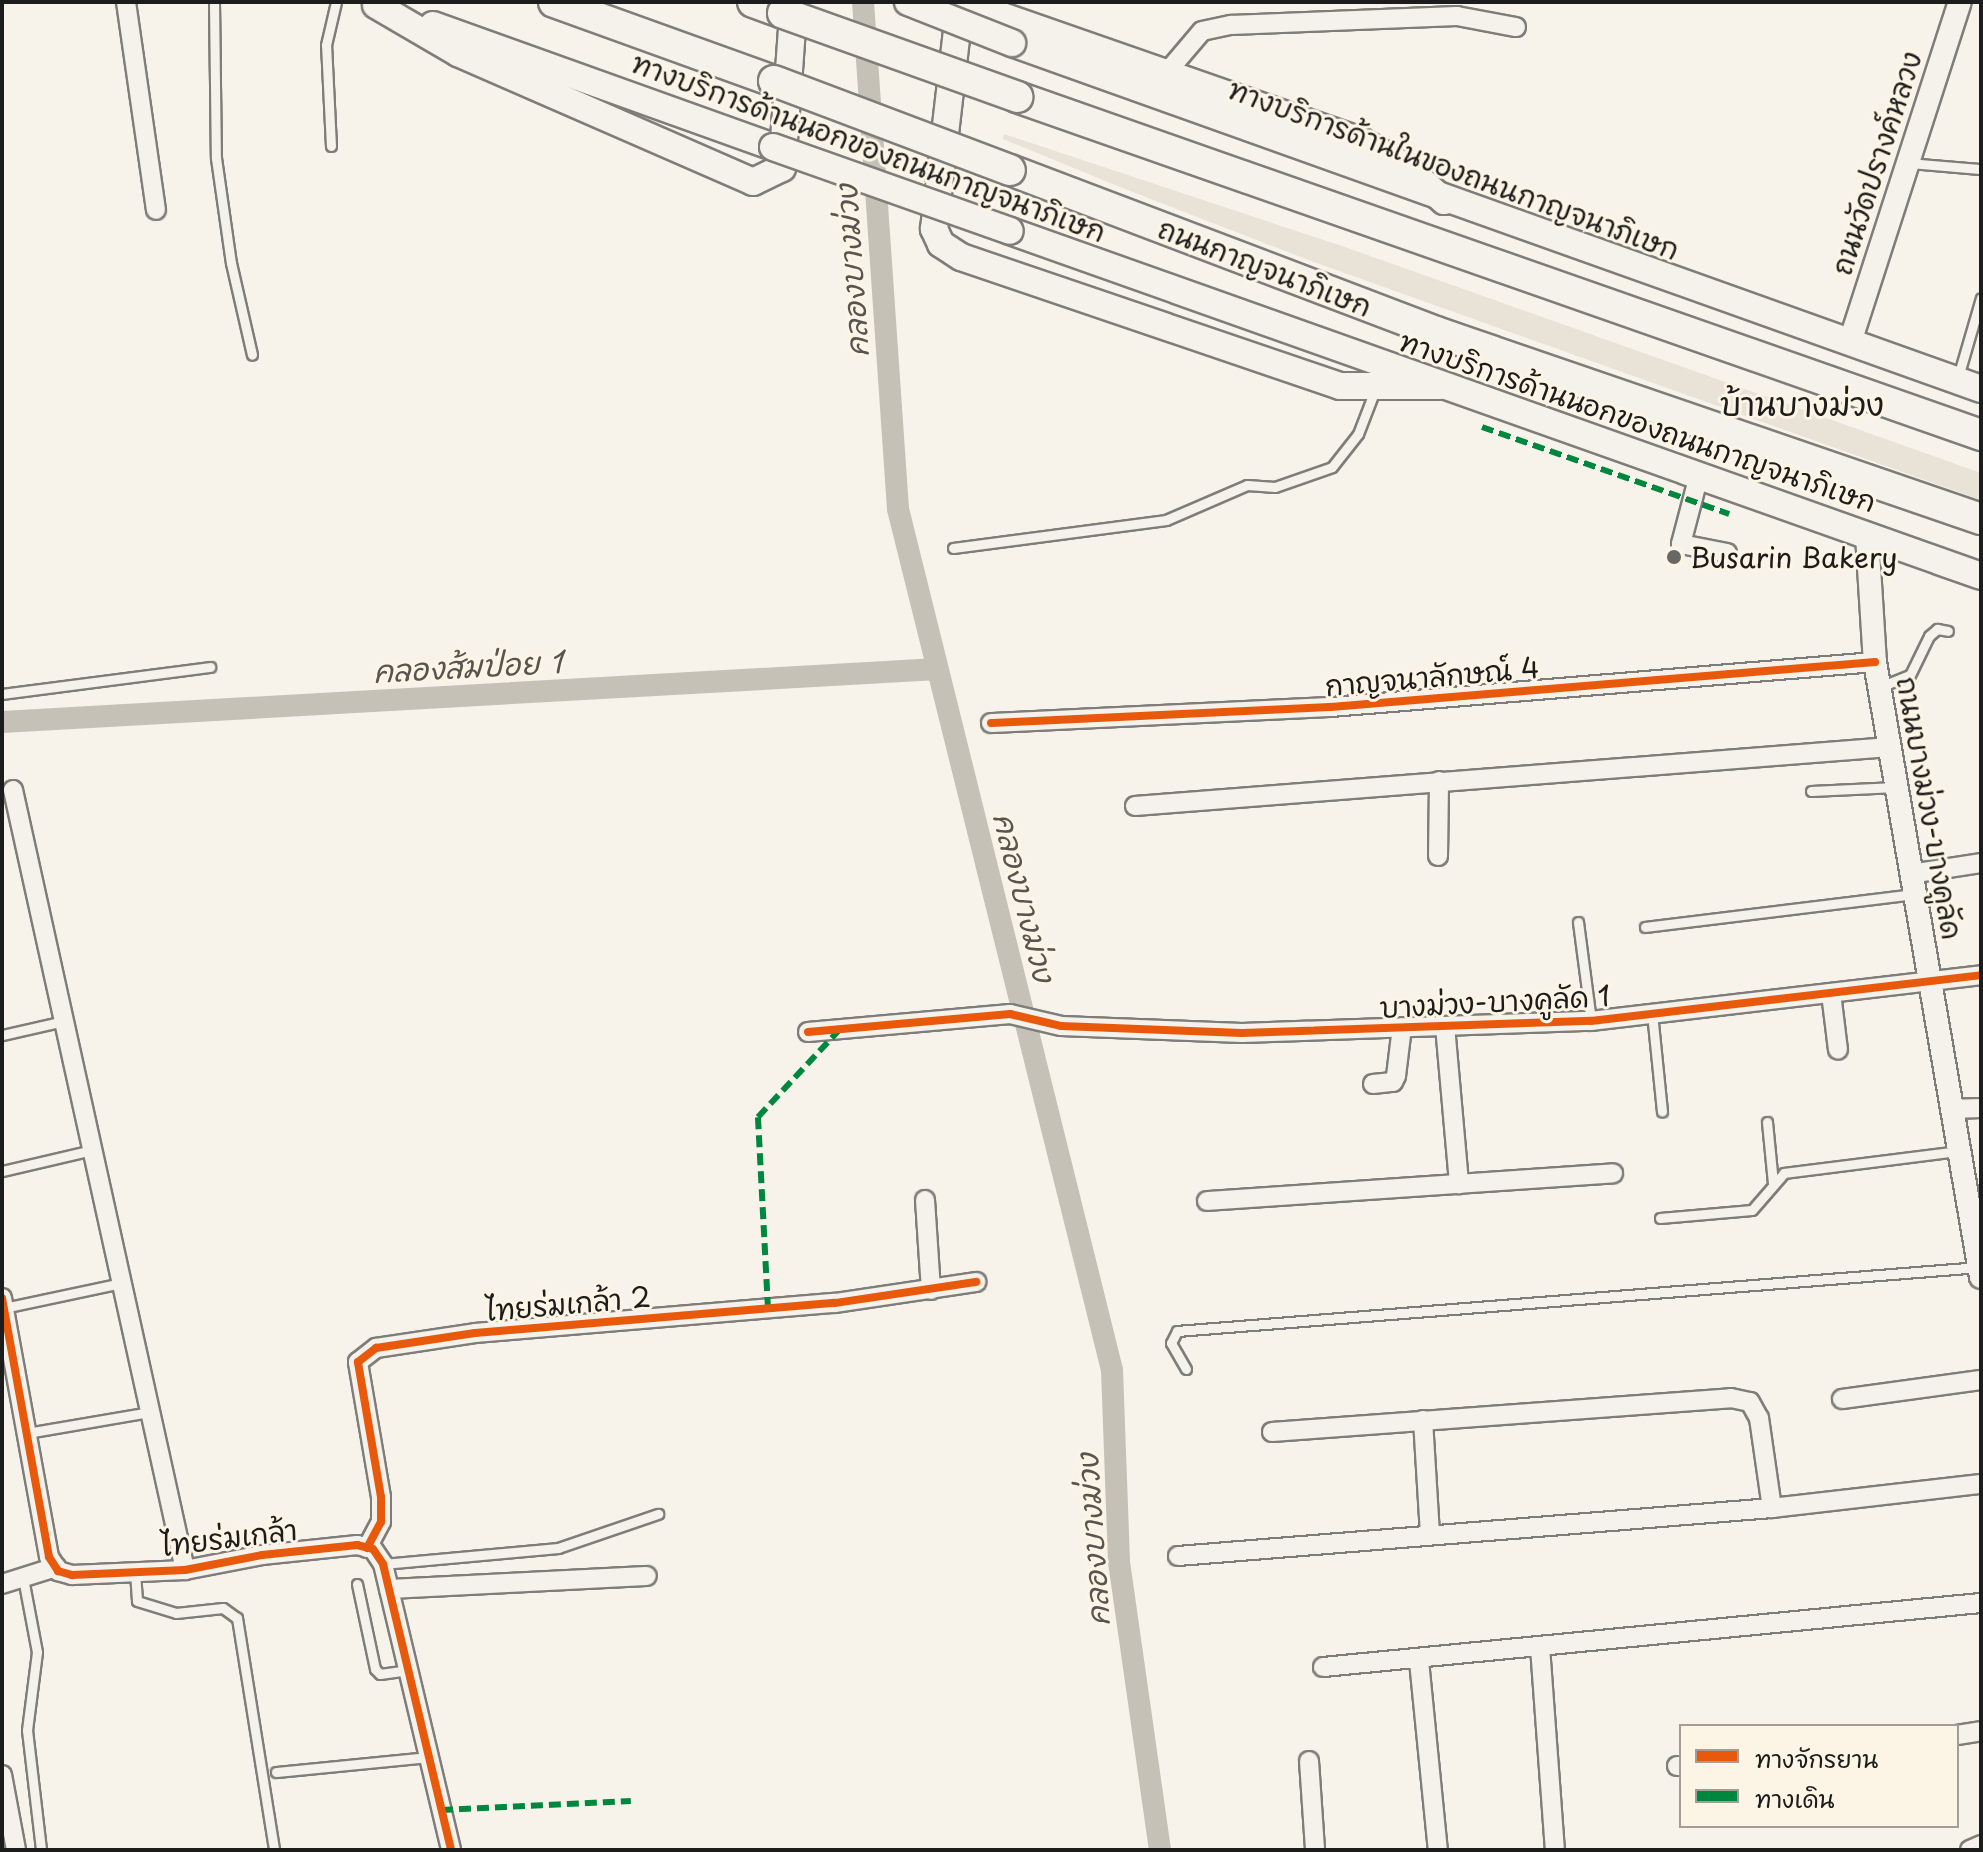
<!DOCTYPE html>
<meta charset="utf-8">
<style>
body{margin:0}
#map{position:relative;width:1983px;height:1852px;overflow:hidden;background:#f7f3ea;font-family:"Playpen Sans","Playpen Sans Thai",sans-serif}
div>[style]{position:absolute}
.green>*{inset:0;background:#e8e2d7}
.canal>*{height:22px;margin:-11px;padding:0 11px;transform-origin:11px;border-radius:11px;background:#c5c1b7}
.roads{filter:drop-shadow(2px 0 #7f7d79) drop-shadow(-2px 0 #7f7d79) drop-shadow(0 2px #7f7d79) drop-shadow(0 -2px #7f7d79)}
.service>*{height:9px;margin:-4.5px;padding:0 4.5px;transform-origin:4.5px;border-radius:4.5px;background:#f5f2ec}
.minor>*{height:18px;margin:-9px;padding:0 9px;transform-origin:9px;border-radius:9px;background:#f5f2ec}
.tertiary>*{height:22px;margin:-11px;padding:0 11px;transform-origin:11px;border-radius:11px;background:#f5f2ec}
.secondary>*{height:26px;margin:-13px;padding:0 13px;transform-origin:13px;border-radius:13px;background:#f5f2ec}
.trunk>*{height:30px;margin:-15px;padding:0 15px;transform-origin:15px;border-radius:15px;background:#f5f2ec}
.bridges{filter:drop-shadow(2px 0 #7f7d79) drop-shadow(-2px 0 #7f7d79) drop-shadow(0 2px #7f7d79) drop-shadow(0 -2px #7f7d79)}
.secondary-bridge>*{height:26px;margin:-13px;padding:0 13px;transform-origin:13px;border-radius:13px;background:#f5f2ec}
.trunk-bridge>*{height:30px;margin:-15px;padding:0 15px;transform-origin:15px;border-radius:15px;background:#f5f2ec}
.quiet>*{height:6px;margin-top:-3px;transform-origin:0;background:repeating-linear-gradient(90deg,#00873e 0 12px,transparent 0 18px)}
.cycleway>*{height:8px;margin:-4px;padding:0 4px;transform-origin:4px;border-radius:4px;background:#e8590c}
.dots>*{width:22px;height:22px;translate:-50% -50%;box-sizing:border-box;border:4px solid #fcf5e5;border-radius:50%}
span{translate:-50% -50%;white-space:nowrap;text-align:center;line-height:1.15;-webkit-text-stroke:6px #fcf5e5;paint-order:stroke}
.street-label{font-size:28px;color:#1c1c1c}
.poi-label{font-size:28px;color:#1c1c1c}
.left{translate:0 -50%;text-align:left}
.water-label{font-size:30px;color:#575551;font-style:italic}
.quarter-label{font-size:32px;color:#1c1c1c}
.frame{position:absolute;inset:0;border:4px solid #1c1c1c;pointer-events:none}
.legend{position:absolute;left:1679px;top:1724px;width:280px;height:104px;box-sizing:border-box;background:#fcf5e5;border:2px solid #a29e95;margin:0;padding:10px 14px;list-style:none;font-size:24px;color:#1c1c1c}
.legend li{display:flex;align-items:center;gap:16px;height:40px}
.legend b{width:40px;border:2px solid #a29e95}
</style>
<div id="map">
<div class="green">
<div style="clip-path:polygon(1004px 134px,1345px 247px,1981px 473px,1981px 500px,1311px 261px,1120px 187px,1003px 139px)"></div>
</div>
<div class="canal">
<div style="left:863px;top:2px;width:508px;rotate:86.05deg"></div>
<div style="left:898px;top:509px;width:887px;rotate:76.04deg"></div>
<div style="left:1112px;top:1370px;width:192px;rotate:87.9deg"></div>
<div style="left:1119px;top:1562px;width:291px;rotate:81.9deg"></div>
<div style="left:2px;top:722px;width:937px;rotate:-3.24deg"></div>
</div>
<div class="roads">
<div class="service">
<div style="left:214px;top:2px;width:156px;rotate:89.3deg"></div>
<div style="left:216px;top:158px;width:106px;rotate:81.9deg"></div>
<div style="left:231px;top:263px;width:94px;rotate:77.1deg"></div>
<div style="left:331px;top:146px;width:101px;rotate:-92.8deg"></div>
<div style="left:326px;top:45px;width:44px;rotate:-76.9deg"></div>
<div style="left:1909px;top:163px;width:72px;rotate:4.8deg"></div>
<div style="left:1958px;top:377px;width:82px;rotate:-73.8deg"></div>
<div style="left:953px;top:548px;width:215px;rotate:-7.5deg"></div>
<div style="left:1166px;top:520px;width:88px;rotate:-23.4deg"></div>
<div style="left:1247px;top:485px;width:28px;rotate:4deg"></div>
<div style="left:1275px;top:487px;width:60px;rotate:-19.3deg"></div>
<div style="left:1332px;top:467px;width:42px;rotate:-51.8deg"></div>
<div style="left:1358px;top:434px;width:47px;rotate:-68.9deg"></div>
<div style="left:1880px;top:687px;width:32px;rotate:-22deg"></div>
<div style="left:1910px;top:675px;width:43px;rotate:-64deg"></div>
<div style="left:1929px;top:636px;width:11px;rotate:-41deg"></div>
<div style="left:1937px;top:629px;width:11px;rotate:10deg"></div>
<div style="left:2px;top:694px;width:210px;rotate:-7.4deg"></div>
<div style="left:1811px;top:791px;width:85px;rotate:-2.7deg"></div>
<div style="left:1578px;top:922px;width:100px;rotate:82.5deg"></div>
<div style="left:1645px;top:927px;width:271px;rotate:-7deg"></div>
<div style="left:1652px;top:1013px;width:99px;rotate:84.2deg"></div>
<div style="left:2px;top:1035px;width:64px;rotate:-12.7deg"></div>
<div style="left:1767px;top:1122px;width:61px;rotate:84.4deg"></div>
<div style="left:2px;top:1171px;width:92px;rotate:-13.1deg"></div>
<div style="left:1660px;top:1218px;width:92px;rotate:-5deg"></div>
<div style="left:1752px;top:1210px;width:49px;rotate:-49.1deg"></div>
<div style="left:1784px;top:1173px;width:174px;rotate:-7.2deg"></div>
<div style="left:4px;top:1308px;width:121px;rotate:-12deg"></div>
<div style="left:1186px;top:1369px;width:30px;rotate:-120deg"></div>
<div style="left:1171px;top:1343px;width:13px;rotate:-63deg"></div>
<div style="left:1177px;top:1331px;width:805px;rotate:-4.56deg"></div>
<div style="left:27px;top:1433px;width:125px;rotate:-9.7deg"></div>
<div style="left:383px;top:1564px;width:176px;rotate:-5.2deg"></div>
<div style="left:558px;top:1548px;width:106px;rotate:-18.8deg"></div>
<div style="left:135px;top:1572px;width:29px;rotate:86deg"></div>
<div style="left:137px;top:1601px;width:41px;rotate:17.1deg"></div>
<div style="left:176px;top:1613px;width:47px;rotate:-6.1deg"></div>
<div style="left:223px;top:1608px;width:17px;rotate:36deg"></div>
<div style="left:237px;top:1618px;width:235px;rotate:80.9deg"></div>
<div style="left:23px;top:1578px;width:75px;rotate:79.3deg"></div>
<div style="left:37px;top:1652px;width:79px;rotate:97.3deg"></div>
<div style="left:27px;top:1730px;width:121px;rotate:83.3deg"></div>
<div style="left:357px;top:1584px;width:87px;rotate:78deg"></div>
<div style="left:375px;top:1669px;width:7px;rotate:45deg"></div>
<div style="left:380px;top:1674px;width:29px;rotate:-8deg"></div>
<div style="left:276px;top:1772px;width:154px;rotate:-5.6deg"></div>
</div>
<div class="minor">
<div style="left:126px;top:2px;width:210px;rotate:81.8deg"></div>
<div style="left:1168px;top:71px;width:52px;rotate:-49.6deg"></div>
<div style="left:1202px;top:31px;width:30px;rotate:-12deg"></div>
<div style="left:1231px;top:25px;width:226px;rotate:-2.3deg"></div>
<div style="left:1457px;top:16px;width:60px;rotate:10.6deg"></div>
<div style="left:1698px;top:479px;width:67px;rotate:104.7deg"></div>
<div style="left:1681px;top:544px;width:47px;rotate:11.1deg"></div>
<div style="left:991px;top:723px;width:340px;rotate:-2.7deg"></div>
<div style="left:1331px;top:707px;width:546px;rotate:-4.73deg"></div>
<div style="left:13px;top:790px;width:799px;rotate:77.56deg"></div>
<div style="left:1135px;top:806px;width:757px;rotate:-4.47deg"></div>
<div style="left:1438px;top:856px;width:75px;rotate:-89.2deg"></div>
<div style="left:1910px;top:874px;width:72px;rotate:-8.8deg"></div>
<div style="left:1831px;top:993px;width:57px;rotate:83deg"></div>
<div style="left:1445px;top:1026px;width:159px;rotate:84.9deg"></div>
<div style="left:808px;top:1032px;width:203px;rotate:-5.1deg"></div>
<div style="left:1010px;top:1014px;width:52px;rotate:13.2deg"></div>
<div style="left:1061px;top:1026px;width:181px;rotate:2.2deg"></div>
<div style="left:1242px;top:1033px;width:349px;rotate:-2deg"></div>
<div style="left:1591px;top:1021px;width:393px;rotate:-6.7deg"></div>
<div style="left:1373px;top:1084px;width:20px;rotate:-6deg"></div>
<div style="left:1393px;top:1082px;width:7px;rotate:-63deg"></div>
<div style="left:1396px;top:1076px;width:49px;rotate:-83deg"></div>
<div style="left:1951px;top:1109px;width:30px;rotate:-2deg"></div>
<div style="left:925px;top:1200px;width:90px;rotate:86.2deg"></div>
<div style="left:1207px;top:1201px;width:407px;rotate:-3.9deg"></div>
<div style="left:2px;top:1298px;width:263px;rotate:79.7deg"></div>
<div style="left:49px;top:1557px;width:17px;rotate:57deg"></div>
<div style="left:58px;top:1571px;width:15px;rotate:16deg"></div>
<div style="left:72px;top:1575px;width:113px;rotate:-2.5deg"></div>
<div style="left:185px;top:1570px;width:78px;rotate:-11deg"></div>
<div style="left:262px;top:1555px;width:96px;rotate:-6deg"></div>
<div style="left:357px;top:1545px;width:16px;rotate:14deg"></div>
<div style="left:373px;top:1549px;width:18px;rotate:56deg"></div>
<div style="left:383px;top:1564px;width:294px;rotate:76.6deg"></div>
<div style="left:1842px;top:1399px;width:140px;rotate:-7.8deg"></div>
<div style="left:1423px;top:1420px;width:115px;rotate:86.5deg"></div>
<div style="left:1272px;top:1432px;width:460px;rotate:-4.2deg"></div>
<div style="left:1731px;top:1398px;width:19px;rotate:12deg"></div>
<div style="left:1750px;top:1402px;width:18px;rotate:61deg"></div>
<div style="left:1759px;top:1418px;width:91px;rotate:81.8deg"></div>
<div style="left:367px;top:1548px;width:30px;rotate:-62deg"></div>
<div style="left:381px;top:1522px;width:25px;rotate:-90deg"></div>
<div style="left:381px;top:1497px;width:137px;rotate:-99.7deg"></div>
<div style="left:358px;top:1362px;width:23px;rotate:-38deg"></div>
<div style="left:376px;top:1348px;width:100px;rotate:-8.6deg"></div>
<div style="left:475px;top:1333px;width:361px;rotate:-4.8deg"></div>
<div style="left:835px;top:1303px;width:143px;rotate:-8.5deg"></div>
<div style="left:1178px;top:1556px;width:596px;rotate:-4.62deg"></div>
<div style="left:1772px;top:1508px;width:210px;rotate:-6.6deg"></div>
<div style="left:2px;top:1584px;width:57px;rotate:-17.5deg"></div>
<div style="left:389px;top:1589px;width:258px;rotate:-2.9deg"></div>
<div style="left:1540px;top:1647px;width:204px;rotate:85.8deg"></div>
<div style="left:1419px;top:1661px;width:190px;rotate:84.3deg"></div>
<div style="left:1323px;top:1667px;width:661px;rotate:-5.56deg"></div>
<div style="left:1957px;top:1735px;width:24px;rotate:-9deg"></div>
<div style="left:1309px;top:1761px;width:89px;rotate:86.1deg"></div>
<div style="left:1677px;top:1766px;width:4px"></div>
<div style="left:2px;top:1775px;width:76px;rotate:79.4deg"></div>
<div style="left:1970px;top:1850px;width:12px;rotate:-24deg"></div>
</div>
<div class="tertiary">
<div style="left:1850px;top:342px;width:357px;rotate:-72.1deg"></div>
<div style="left:1867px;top:536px;width:126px;rotate:86.4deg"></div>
<div style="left:1875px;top:662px;width:624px;rotate:80.22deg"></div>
</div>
<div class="secondary">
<div style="left:376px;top:5px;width:95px;rotate:30.3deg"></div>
<div style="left:458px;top:53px;width:322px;rotate:23.6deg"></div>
<div style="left:753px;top:182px;width:32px;rotate:-26deg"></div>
<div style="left:782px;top:168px;width:166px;rotate:-85.9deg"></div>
<div style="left:433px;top:25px;width:361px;rotate:19.7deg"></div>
<div style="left:1012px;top:43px;width:1029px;rotate:19.65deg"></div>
<div style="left:1010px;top:231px;width:1030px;rotate:19.56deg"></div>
<div style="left:1440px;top:386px;width:100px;rotate:180deg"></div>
<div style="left:1340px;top:386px;width:400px;rotate:-161.2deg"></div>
<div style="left:961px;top:257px;width:24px;rotate:-147deg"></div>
<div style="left:941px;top:244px;width:17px;rotate:-115deg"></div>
<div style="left:934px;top:229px;width:208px;rotate:-83.4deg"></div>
<div style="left:958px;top:22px;width:17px;rotate:-50deg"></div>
<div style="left:969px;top:9px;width:19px;rotate:6deg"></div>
<div style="left:988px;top:11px;width:395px;rotate:19.2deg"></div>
<div style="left:1361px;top:141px;width:54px;rotate:29.9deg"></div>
<div style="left:1408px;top:168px;width:49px;rotate:42.5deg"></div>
</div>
<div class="trunk">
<div style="left:554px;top:2px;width:234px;rotate:19.8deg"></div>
<div style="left:753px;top:2px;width:32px;rotate:20deg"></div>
<div style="left:1017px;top:97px;width:1022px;rotate:19.32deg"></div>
<div style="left:1010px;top:170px;width:456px;rotate:20.8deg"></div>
<div style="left:1436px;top:332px;width:576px;rotate:18.94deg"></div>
</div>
</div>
<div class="bridges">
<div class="secondary-bridge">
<div style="left:908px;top:2px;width:112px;rotate:21.5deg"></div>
<div style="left:773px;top:147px;width:251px;rotate:19.5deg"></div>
</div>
<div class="trunk-bridge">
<div style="left:783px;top:13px;width:249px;rotate:19.7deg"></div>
<div style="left:774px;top:81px;width:252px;rotate:20.7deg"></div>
</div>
</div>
<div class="quiet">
<div style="left:1482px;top:427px;width:262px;rotate:19.4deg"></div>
<div style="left:768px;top:1309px;width:192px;rotate:-93deg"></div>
<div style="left:758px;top:1117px;width:120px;rotate:-47deg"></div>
<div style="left:441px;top:1810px;width:190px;rotate:-2.7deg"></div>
</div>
<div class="cycleway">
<div style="left:991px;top:723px;width:340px;rotate:-2.7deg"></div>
<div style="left:1331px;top:707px;width:546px;rotate:-4.73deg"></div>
<div style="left:808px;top:1032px;width:203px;rotate:-5.1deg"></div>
<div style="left:1010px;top:1014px;width:52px;rotate:13.2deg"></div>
<div style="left:1061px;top:1026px;width:181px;rotate:2.2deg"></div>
<div style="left:1242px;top:1033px;width:349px;rotate:-2deg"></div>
<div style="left:1591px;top:1021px;width:393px;rotate:-6.7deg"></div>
<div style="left:2px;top:1298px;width:263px;rotate:79.7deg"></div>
<div style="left:49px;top:1557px;width:17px;rotate:57deg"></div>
<div style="left:58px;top:1571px;width:15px;rotate:16deg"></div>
<div style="left:72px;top:1575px;width:113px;rotate:-2.5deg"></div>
<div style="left:185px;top:1570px;width:78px;rotate:-11deg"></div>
<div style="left:262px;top:1555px;width:96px;rotate:-6deg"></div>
<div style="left:357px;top:1545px;width:16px;rotate:14deg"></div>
<div style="left:373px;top:1549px;width:18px;rotate:56deg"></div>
<div style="left:383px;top:1564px;width:294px;rotate:76.6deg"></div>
<div style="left:367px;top:1548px;width:30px;rotate:-62deg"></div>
<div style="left:381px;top:1522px;width:25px;rotate:-90deg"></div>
<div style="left:381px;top:1497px;width:137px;rotate:-99.7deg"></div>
<div style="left:358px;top:1362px;width:23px;rotate:-38deg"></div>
<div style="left:376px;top:1348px;width:100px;rotate:-8.6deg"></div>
<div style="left:475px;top:1333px;width:361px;rotate:-4.8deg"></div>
<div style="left:835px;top:1303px;width:143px;rotate:-8.5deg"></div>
</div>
<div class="dots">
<div style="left:1674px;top:557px;background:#696764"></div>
</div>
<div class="street-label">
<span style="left:869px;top:147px;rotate:20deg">ทางบริการด้านนอกของถนนกาญจนาภิเษก</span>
<span style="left:1876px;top:163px;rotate:-72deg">ถนนวัดปรางค์หลวง</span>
<span style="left:1454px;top:169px;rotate:20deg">ทางบริการด้านในของถนนกาญจนาภิเษก</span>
<span style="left:1265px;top:267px;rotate:21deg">ถนนกาญจนาภิเษก</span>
<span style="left:1638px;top:421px;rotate:19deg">ทางบริการด้านนอกของถนนกาญจนาภิเษก</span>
<span style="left:1432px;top:676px;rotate:-5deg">กาญจนาลักษณ์ 4</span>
<span style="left:1930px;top:808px;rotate:80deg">ถนนบางม่วง-บางคูลัด</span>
<span style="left:1495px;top:1001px;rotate:-3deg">บางม่วง-บางคูลัด 1</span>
<span style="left:568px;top:1303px;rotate:-5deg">ไทยร่มเกล้า 2</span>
<span style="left:229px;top:1537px;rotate:-7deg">ไทยร่มเกล้า</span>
</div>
<div class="poi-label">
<span class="left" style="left:1690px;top:557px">Busarin Bakery</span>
</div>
<div class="water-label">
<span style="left:851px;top:271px;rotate:-94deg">คลองบางม่วง</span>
<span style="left:468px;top:666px;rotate:-3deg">คลองส้มป่อย 1</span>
<span style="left:1025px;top:897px;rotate:76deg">คลองบางม่วง</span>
<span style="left:1092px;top:1540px;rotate:-94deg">คลองบางม่วง</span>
</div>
<div class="quarter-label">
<span style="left:1802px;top:403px">บ้านบางม่วง</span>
</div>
<div class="frame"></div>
<ul class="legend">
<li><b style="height:10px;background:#e8590c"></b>ทางจักรยาน</li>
<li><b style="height:10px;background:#00873e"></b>ทางเดิน</li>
</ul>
</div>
